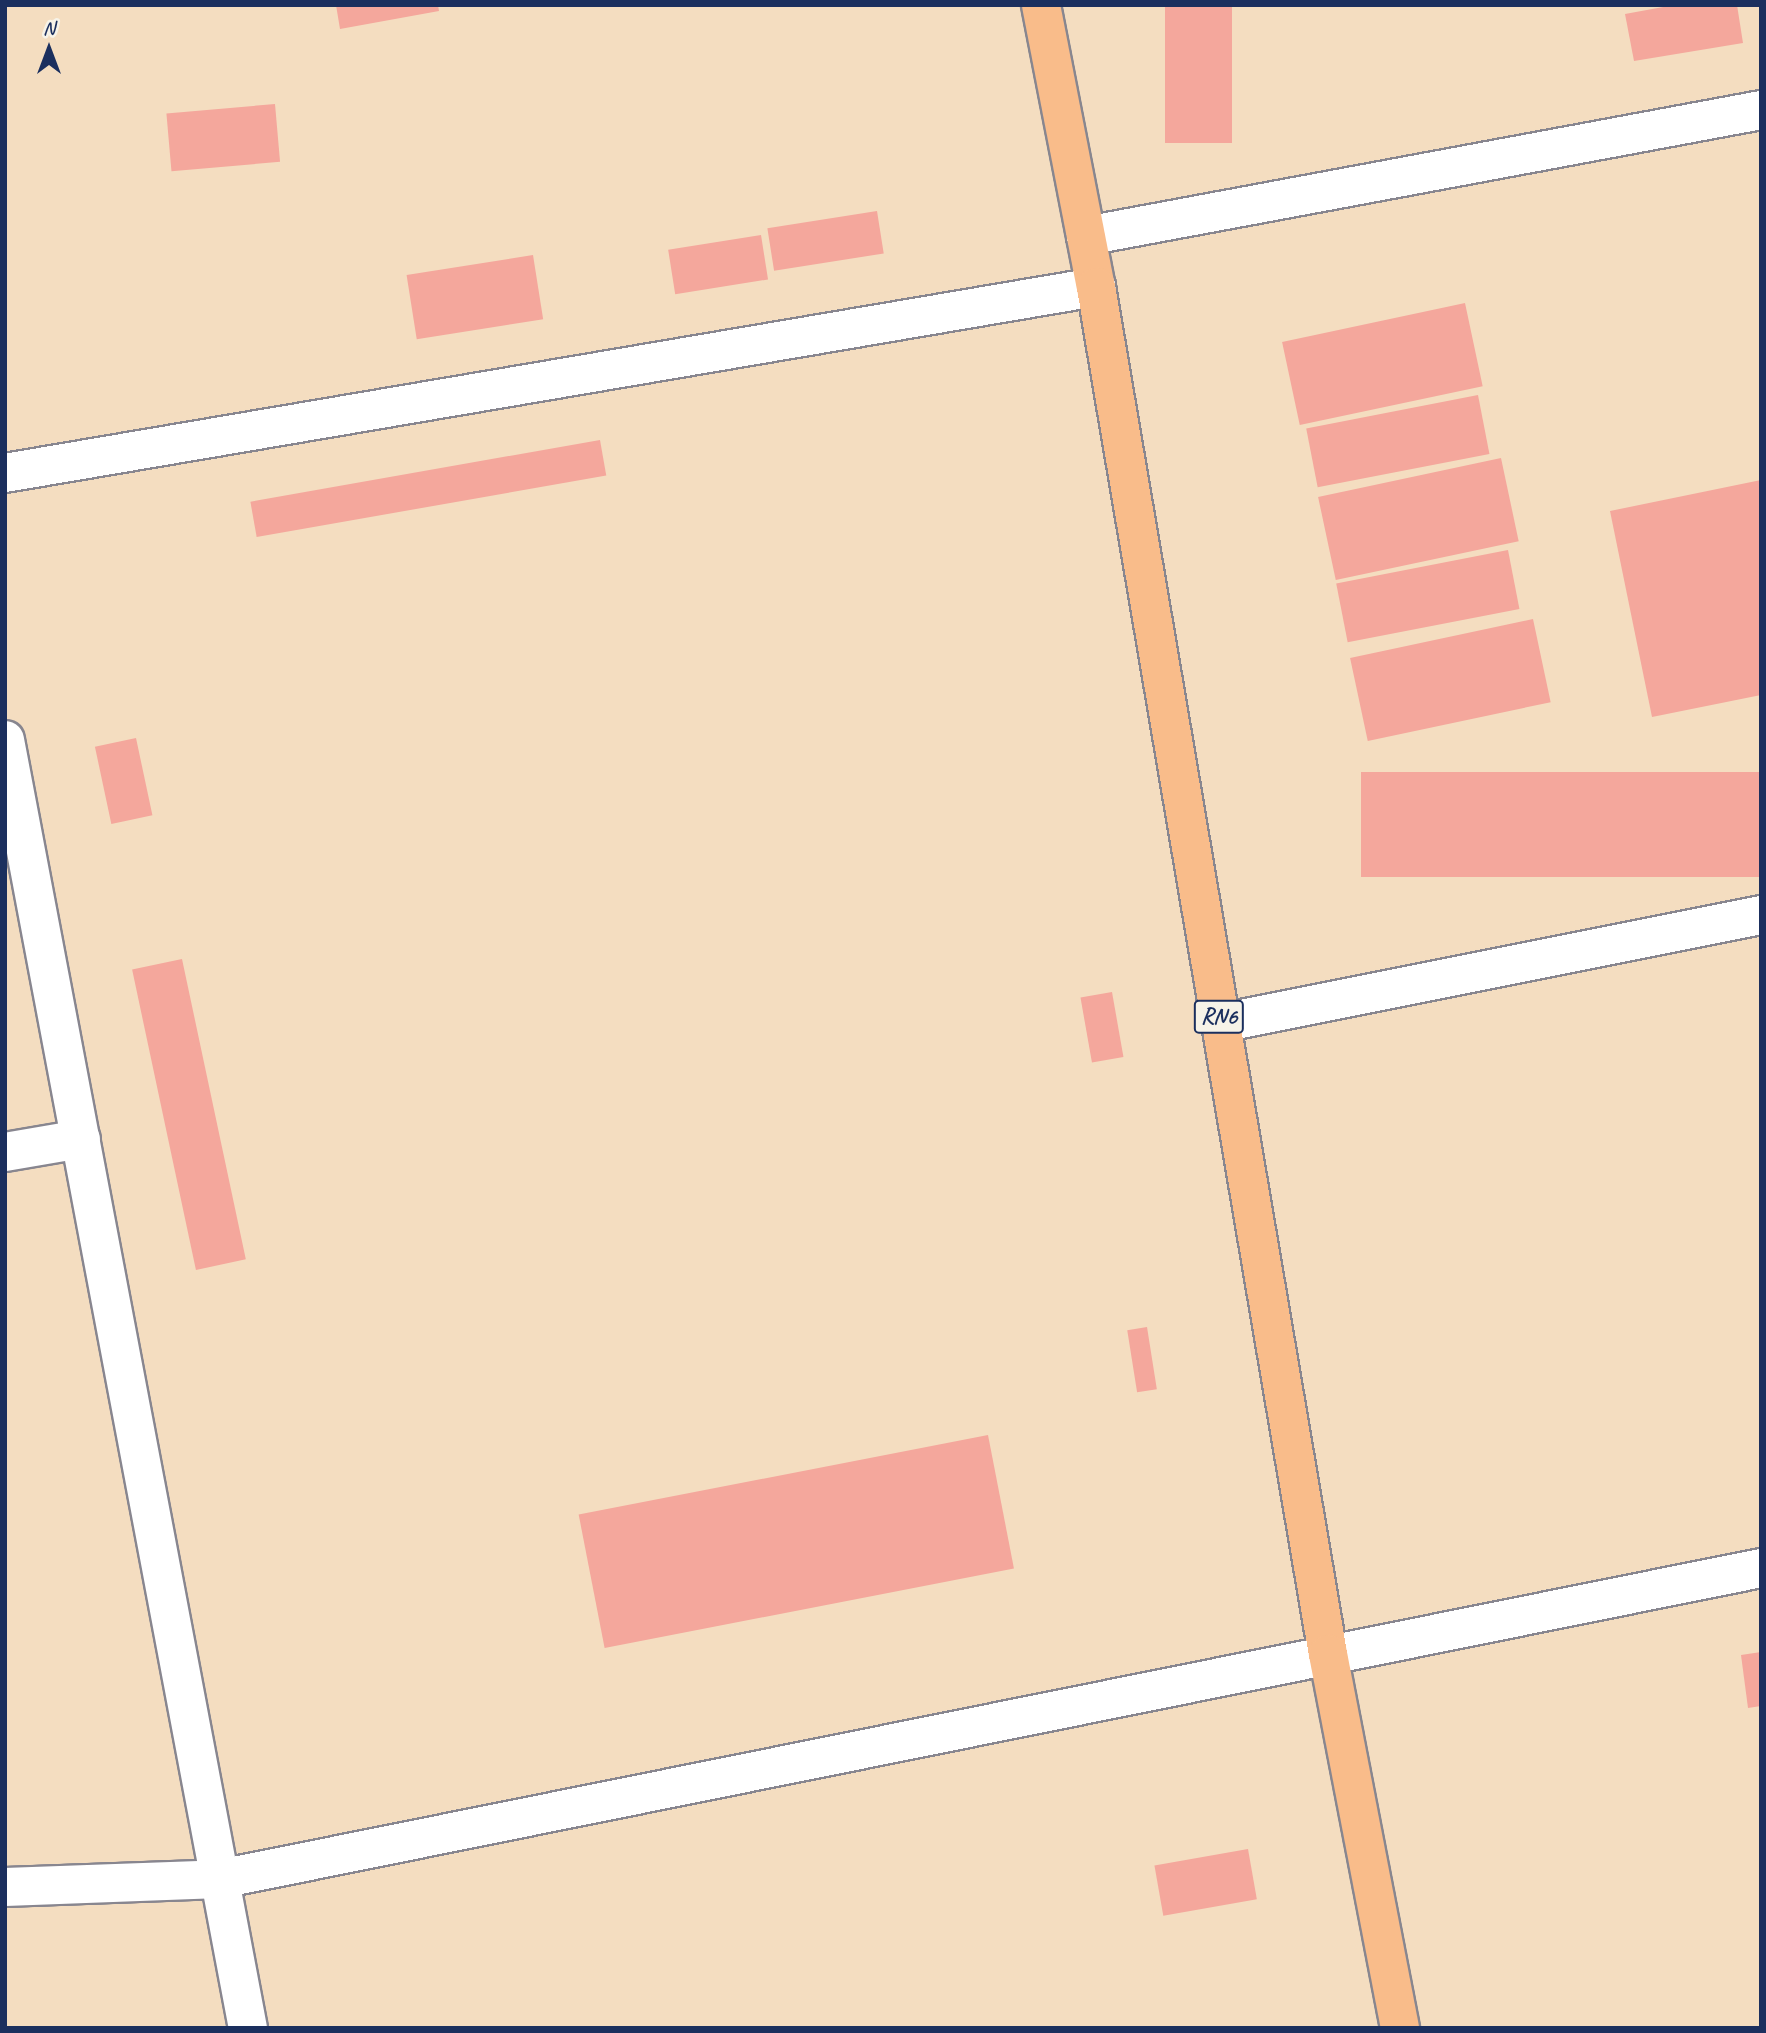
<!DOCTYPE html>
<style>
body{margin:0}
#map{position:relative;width:1766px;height:2033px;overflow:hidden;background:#f4ddc0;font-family:Caveat,sans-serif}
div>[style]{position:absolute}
.building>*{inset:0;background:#f4a79c;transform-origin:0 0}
.roads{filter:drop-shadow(2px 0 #88868f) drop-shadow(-2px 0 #88868f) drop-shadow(0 2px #88868f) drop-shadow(0 -2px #88868f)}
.minor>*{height:38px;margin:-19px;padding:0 19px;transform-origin:19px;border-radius:19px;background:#fff}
.major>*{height:38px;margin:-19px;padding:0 19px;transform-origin:19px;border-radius:19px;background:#f9bc8a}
span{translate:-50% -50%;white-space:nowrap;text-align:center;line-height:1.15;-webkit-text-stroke:7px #f7f3e8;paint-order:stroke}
.shield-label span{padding:2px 5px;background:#f7f3e8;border:2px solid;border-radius:5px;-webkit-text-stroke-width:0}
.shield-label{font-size:23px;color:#1b2f5e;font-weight:700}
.frame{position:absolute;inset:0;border:7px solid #1b2f5e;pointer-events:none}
.north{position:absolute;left:14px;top:14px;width:70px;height:70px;-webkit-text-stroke:5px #f7f3e8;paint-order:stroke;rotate:0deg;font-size:19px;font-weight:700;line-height:28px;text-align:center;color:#1b2f5e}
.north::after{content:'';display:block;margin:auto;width:24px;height:32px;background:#1b2f5e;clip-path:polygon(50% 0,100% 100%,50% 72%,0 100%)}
</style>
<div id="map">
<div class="building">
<div style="clip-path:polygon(336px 5px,438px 5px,439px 11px,340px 29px)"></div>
<div style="left:1165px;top:5px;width:67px;height:138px"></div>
<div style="clip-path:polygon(1674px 5px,1737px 5px,1743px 43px,1634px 61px,1625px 14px)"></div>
<div style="left:275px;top:104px;width:58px;height:109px;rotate:85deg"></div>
<div style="left:877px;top:211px;width:43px;height:111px;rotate:81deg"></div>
<div style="left:761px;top:235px;width:45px;height:94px;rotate:81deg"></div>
<div style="left:533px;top:255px;width:65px;height:128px;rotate:81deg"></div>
<div style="left:1465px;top:303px;width:85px;height:187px;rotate:78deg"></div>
<div style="left:1478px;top:395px;width:60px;height:175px;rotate:79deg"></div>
<div style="left:600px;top:440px;width:36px;height:355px;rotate:80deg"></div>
<div style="left:1501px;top:458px;width:85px;height:187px;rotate:78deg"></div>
<div style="clip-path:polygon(1761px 480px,1761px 695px,1652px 717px,1610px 511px)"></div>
<div style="left:1508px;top:550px;width:60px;height:175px;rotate:79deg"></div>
<div style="left:1533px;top:619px;width:85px;height:187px;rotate:78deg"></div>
<div style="left:136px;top:738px;width:79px;height:42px;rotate:78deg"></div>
<div style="left:1761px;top:772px;width:105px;height:400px;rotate:90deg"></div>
<div style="left:182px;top:959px;width:307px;height:51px;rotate:78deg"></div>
<div style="left:1112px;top:992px;width:66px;height:32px;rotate:80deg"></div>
<div style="left:1147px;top:1327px;width:63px;height:20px;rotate:81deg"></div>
<div style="left:988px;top:1435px;width:136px;height:417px;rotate:79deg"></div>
<div style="clip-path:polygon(1761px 1652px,1761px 1706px,1748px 1708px,1741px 1655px)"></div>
<div style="left:1248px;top:1849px;width:51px;height:95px;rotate:80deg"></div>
</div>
<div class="roads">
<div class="minor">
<div style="left:1086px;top:236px;width:687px;rotate:-10.57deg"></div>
<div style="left:5px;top:473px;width:1107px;rotate:-9.68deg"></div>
<div style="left:5px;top:740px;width:1311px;rotate:79.32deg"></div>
<div style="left:1221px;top:1023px;width:551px;rotate:-11.31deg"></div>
<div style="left:5px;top:1152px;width:77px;rotate:-9.7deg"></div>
<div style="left:5px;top:1887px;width:215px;rotate:-2.1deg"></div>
<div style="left:220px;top:1879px;width:1572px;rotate:-11.41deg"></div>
</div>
<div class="major">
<div style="left:1041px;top:5px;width:287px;rotate:79deg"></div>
<div style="left:1096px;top:287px;width:1387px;rotate:80.37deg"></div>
<div style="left:1328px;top:1654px;width:381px;rotate:79.1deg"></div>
</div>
</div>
<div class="shield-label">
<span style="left:1219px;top:1017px">RN6</span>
</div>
<div class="frame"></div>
<div class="north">N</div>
</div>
